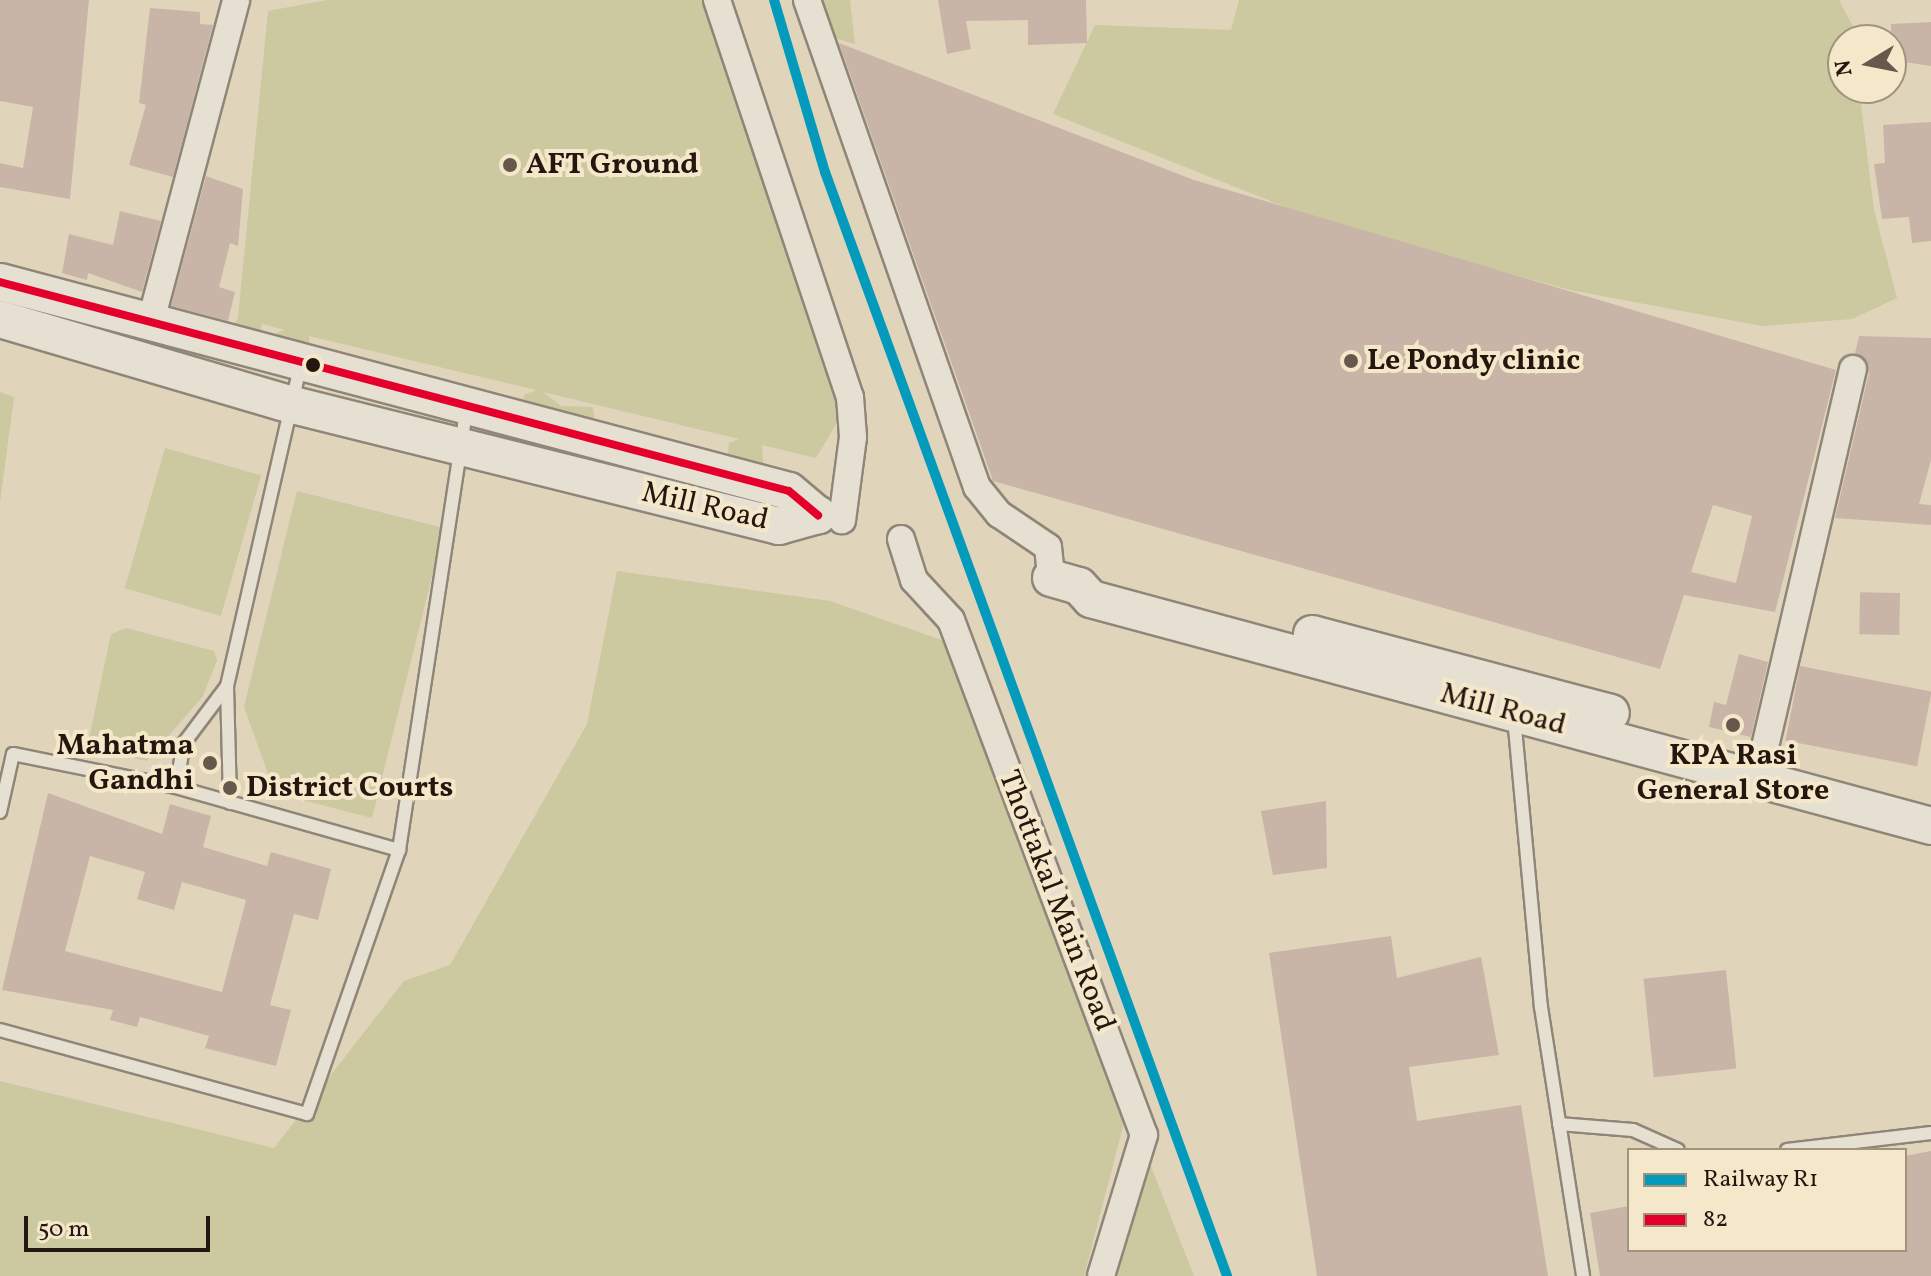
<!DOCTYPE html>
<style>
body{margin:0}
#map{position:relative;width:1931px;height:1276px;overflow:hidden;background:#e0d4bb;font-family:Vollkorn,serif}
div>[style]{position:absolute}
.green>*{inset:0;background:#ccc89f;transform-origin:0 0}
.building>*{inset:0;background:#c9b5a7;transform-origin:0 0}
.roads{filter:drop-shadow(2px 0 #8f8678) drop-shadow(-2px 0 #8f8678) drop-shadow(0 2px #8f8678) drop-shadow(0 -2px #8f8678)}
.lane>*{height:12px;margin:-6px;padding:0 6px;transform-origin:6px;border-radius:6px;background:#e6e0d3}
.street>*{height:26px;margin:-13px;padding:0 13px;transform-origin:13px;border-radius:13px;background:#e6e0d3}
.secondary>*{height:36px;margin:-18px;padding:0 18px;transform-origin:18px;border-radius:18px;background:#e6e0d3}
.bus-1>*{height:8px;margin:-4px;padding:0 4px;transform-origin:4px;border-radius:4px;background:#e4002b}
.rail-1>*{height:10px;margin:-5px;padding:0 5px;transform-origin:5px;border-radius:5px;background:#049abb}
.dots>*{width:22px;height:22px;translate:-50% -50%;box-sizing:border-box;border:4px solid #f5e7c9;border-radius:50%}
span{translate:-50% -50%;white-space:nowrap;text-align:center;line-height:1.15;-webkit-text-stroke:8px #f5e7c9;paint-order:stroke}
.poi-label{font-size:30px;color:#24170f;font-weight:700}
.left{translate:0 -50%;text-align:left}
.right{translate:-100% -50%;text-align:right}
.street-label{font-size:30px;color:#24170f}
.legend{position:absolute;left:1627px;top:1148px;width:280px;height:104px;box-sizing:border-box;background:#f5e7c9;border:2px solid #a1947f;margin:0;padding:10px 14px;list-style:none;font-size:24px;color:#24170f}
.legend li{display:flex;align-items:center;gap:16px;height:40px}
.legend b{width:40px;border:2px solid #a1947f}
.north{position:absolute;left:1827px;top:24px;width:80px;height:80px;box-sizing:border-box;background:#f5e7c9;border:2px solid #a1947f;border-radius:50%;rotate:260deg;font-size:22px;font-weight:700;line-height:32px;text-align:center;color:#24170f}
.north::after{content:'';display:block;margin:auto;width:28px;height:36px;background:#66594b;clip-path:polygon(50% 0,100% 100%,50% 72%,0 100%)}
.scale{position:absolute;left:24px;top:1216px;width:186px;height:36px;box-sizing:border-box;border:4px solid #24170f;border-top:0;padding-left:10px;font-size:24px;line-height:28px;white-space:nowrap;color:#24170f;-webkit-text-stroke:6px #f5e7c9;paint-order:stroke}
</style>
<div id="map">
<div class="green">
<div style="clip-path:polygon(327px 0,713px 0,838px 379px,838px 421px,816px 458px,762px 445px,764px 473px,727px 463px,729px 443px,739px 439px,543px 392px,561px 406px,593px 407px,596px 435px,522px 415px,524px 395px,536px 390px,309px 336px,310px 362px,275px 353px,276px 333px,285px 330px,262px 324px,256px 349px,226px 340px,238px 318px,268px 11px)"></div>
<div style="clip-path:polygon(814px 0,850px 0,855px 44px,824px 35px)"></div>
<div style="clip-path:polygon(1239px 0,1839px 0,1860px 40px,1843px 40px,1843px 88px,1859px 88px,1874px 210px,1897px 298px,1852px 319px,1762px 326px,1570px 290px,1320px 221px,1053px 114px,1095px 25px,1231px 30px)"></div>
<div style="clip-path:polygon(0 392px,14px 397px,0 502px)"></div>
<div style="left:165px;top:448px;width:100px;height:146px;rotate:16deg"></div>
<div style="clip-path:polygon(297px 491px,444px 528px,372px 818px,275px 793px,244px 707px)"></div>
<div style="clip-path:polygon(617px 571px,830px 601px,950px 643px,1125px 1119px,1084px 1276px,0 1276px,0 1081px,274px 1148px,404px 981px,450px 965px,587px 724px)"></div>
<div style="clip-path:polygon(126px 628px,214px 651px,217px 660px,203px 696px,147px 761px,87px 748px,111px 634px)"></div>
<div style="clip-path:polygon(1147px 1156px,1194px 1276px,1116px 1276px)"></div>
</div>
<div class="building">
<div style="clip-path:polygon(0 0,89px 0,70px 199px,0 187px,0 163px,23px 168px,33px 107px,0 101px)"></div>
<div style="clip-path:polygon(938px 0,1086px 0,1087px 43px,1028px 45px,1028px 20px,966px 21px,971px 49px,947px 54px)"></div>
<div style="clip-path:polygon(150px 8px,200px 12px,200px 24px,213px 25px,173px 177px,129px 165px,146px 105px,139px 103px)"></div>
<div style="clip-path:polygon(1931px 22px,1931px 66px,1891px 60px,1891px 24px)"></div>
<div style="clip-path:polygon(evenodd,839px 43px,1194px 180px,1836px 370px,1775px 612px,1684px 595px,1660px 669px,993px 481px,839px 43px,1713px 505px,1752px 516px,1736px 583px,1691px 572px,1713px 505px)"></div>
<div style="clip-path:polygon(1931px 122px,1931px 241px,1912px 243px,1909px 217px,1882px 219px,1874px 164px,1885px 163px,1883px 125px)"></div>
<div style="clip-path:polygon(206px 176px,243px 189px,238px 246px,230px 243px,219px 287px,235px 292px,228px 321px,171px 306px)"></div>
<div style="clip-path:polygon(120px 211px,161px 221px,142px 292px,88px 273px,87px 280px,62px 273px,69px 234px,113px 245px)"></div>
<div style="clip-path:polygon(1859px 336px,1931px 338px,1931px 460px,1919px 504px,1931px 505px,1931px 525px,1835px 518px,1869px 373px,1855px 353px)"></div>
<div style="left:1900px;top:593px;width:42px;height:40px;rotate:91deg"></div>
<div style="clip-path:polygon(1739px 654px,1768px 662px,1751px 737px,1709px 727px,1714px 702px,1726px 705px)"></div>
<div style="left:1800px;top:666px;width:134px;height:76px;rotate:11deg"></div>
<div style="clip-path:polygon(evenodd,48px 793px,162px 834px,170px 804px,211px 816px,203px 847px,267px 866px,271px 852px,331px 869px,318px 920px,294px 914px,270px 1005px,291px 1010px,276px 1066px,205px 1048px,209px 1036px,140px 1017px,137px 1027px,110px 1020px,113px 1010px,2px 990px,48px 793px,90px 856px,145px 872px,137px 899px,174px 910px,182px 882px,246px 900px,222px 992px,65px 951px,90px 856px)"></div>
<div style="clip-path:polygon(1326px 801px,1327px 868px,1273px 875px,1261px 811px)"></div>
<div style="clip-path:polygon(1391px 936px,1397px 978px,1481px 957px,1499px 1055px,1409px 1067px,1417px 1121px,1521px 1105px,1548px 1276px,1317px 1276px,1269px 953px)"></div>
<div style="left:1726px;top:970px;width:99px;height:83px;rotate:84deg"></div>
<div style="clip-path:polygon(1931px 1151px,1931px 1276px,1600px 1276px,1590px 1213px,1629px 1206px,1629px 1250px,1905px 1250px,1905px 1156px)"></div>
</div>
<div class="roads">
<div class="lane">
<div style="left:227px;top:686px;width:117px;rotate:88.5deg"></div>
<div style="left:1514px;top:717px;width:291px;rotate:84.7deg"></div>
<div style="left:1541px;top:1007px;width:272px;rotate:81.1deg"></div>
<div style="left:176px;top:787px;width:45px;rotate:-79.7deg"></div>
<div style="left:184px;top:743px;width:71px;rotate:-53deg"></div>
<div style="left:227px;top:686px;width:328px;rotate:-77.1deg"></div>
<div style="left:0;top:812px;width:59px;rotate:-77.4deg"></div>
<div style="left:13px;top:754px;width:166px;rotate:11.4deg"></div>
<div style="left:176px;top:787px;width:232px;rotate:15.8deg"></div>
<div style="left:0;top:1030px;width:318px;rotate:15.3deg"></div>
<div style="left:307px;top:1114px;width:280px;rotate:-70.8deg"></div>
<div style="left:399px;top:850px;width:447px;rotate:-81.3deg"></div>
<div style="left:1559px;top:1124px;width:74px;rotate:4.6deg"></div>
<div style="left:1633px;top:1130px;width:49px;rotate:24deg"></div>
<div style="left:1787px;top:1150px;width:145px;rotate:-6.7deg"></div>
</div>
<div class="street">
<div style="left:717px;top:0;width:419px;rotate:71.5deg"></div>
<div style="left:850px;top:397px;width:40px;rotate:85.7deg"></div>
<div style="left:853px;top:437px;width:84px;rotate:97.5deg"></div>
<div style="left:807px;top:0;width:516px;rotate:70.76deg"></div>
<div style="left:977px;top:487px;width:35px;rotate:51deg"></div>
<div style="left:999px;top:514px;width:59px;rotate:34deg"></div>
<div style="left:1048px;top:547px;width:31px;rotate:84deg"></div>
<div style="left:150px;top:324px;width:335px;rotate:-75.1deg"></div>
<div style="left:901px;top:539px;width:43px;rotate:72.4deg"></div>
<div style="left:914px;top:580px;width:54px;rotate:47.2deg"></div>
<div style="left:951px;top:620px;width:550px;rotate:69.46deg"></div>
<div style="left:1144px;top:1135px;width:147px;rotate:107deg"></div>
<div style="left:1758px;top:777px;width:419px;rotate:-76.9deg"></div>
</div>
<div class="secondary">
<div style="left:0;top:282px;width:816px;rotate:14.84deg"></div>
<div style="left:789px;top:491px;width:38px;rotate:40deg"></div>
<div style="left:0;top:319px;width:305px;rotate:16.4deg"></div>
<div style="left:293px;top:405px;width:501px;rotate:13.98deg"></div>
<div style="left:779px;top:526px;width:41px;rotate:-15.8deg"></div>
<div style="left:1051px;top:578px;width:29px;rotate:16deg"></div>
<div style="left:1079px;top:586px;width:18px;rotate:47deg"></div>
<div style="left:1091px;top:599px;width:870px;rotate:15.12deg"></div>
<div style="left:1312px;top:634px;width:309px;rotate:14.8deg"></div>
</div>
</div>
<div class="bus-1">
<div style="left:0;top:282px;width:816px;rotate:14.84deg"></div>
<div style="left:789px;top:491px;width:38px;rotate:40deg"></div>
</div>
<div class="rail-1">
<div style="left:774px;top:0;width:179px;rotate:73.5deg"></div>
<div style="left:825px;top:172px;width:1175px;rotate:69.99deg"></div>
</div>
<div class="dots">
<div style="left:510px;top:165px;background:#66594b"></div>
<div style="left:1351px;top:361px;background:#66594b"></div>
<div style="left:313px;top:365px;background:#24170f"></div>
<div style="left:1733px;top:725px;background:#66594b"></div>
<div style="left:210px;top:763px;background:#66594b"></div>
<div style="left:230px;top:788px;background:#66594b"></div>
</div>
<div class="poi-label">
<span class="left" style="left:526px;top:165px">AFT Ground</span>
<span class="left" style="left:1367px;top:361px">Le Pondy clinic</span>
<span class="right" style="left:194px;top:763px">Mahatma<br>Gandhi</span>
<span style="left:1733px;top:773px">KPA Rasi<br>General Store</span>
<span class="left" style="left:246px;top:788px">District Courts</span>
</div>
<div class="street-label">
<span style="left:705px;top:507px;rotate:13deg">Mill Road</span>
<span style="left:1503px;top:710px;rotate:15deg">Mill Road</span>
<span style="left:1056px;top:901px;rotate:69deg">Thottakal Main Road</span>
</div>
<ul class="legend">
<li><b style="height:10px;background:#049abb"></b>Railway R1</li>
<li><b style="height:10px;background:#e4002b"></b>82</li>
</ul>
<div class="north">N</div>
<div class="scale">50 m</div>
</div>
